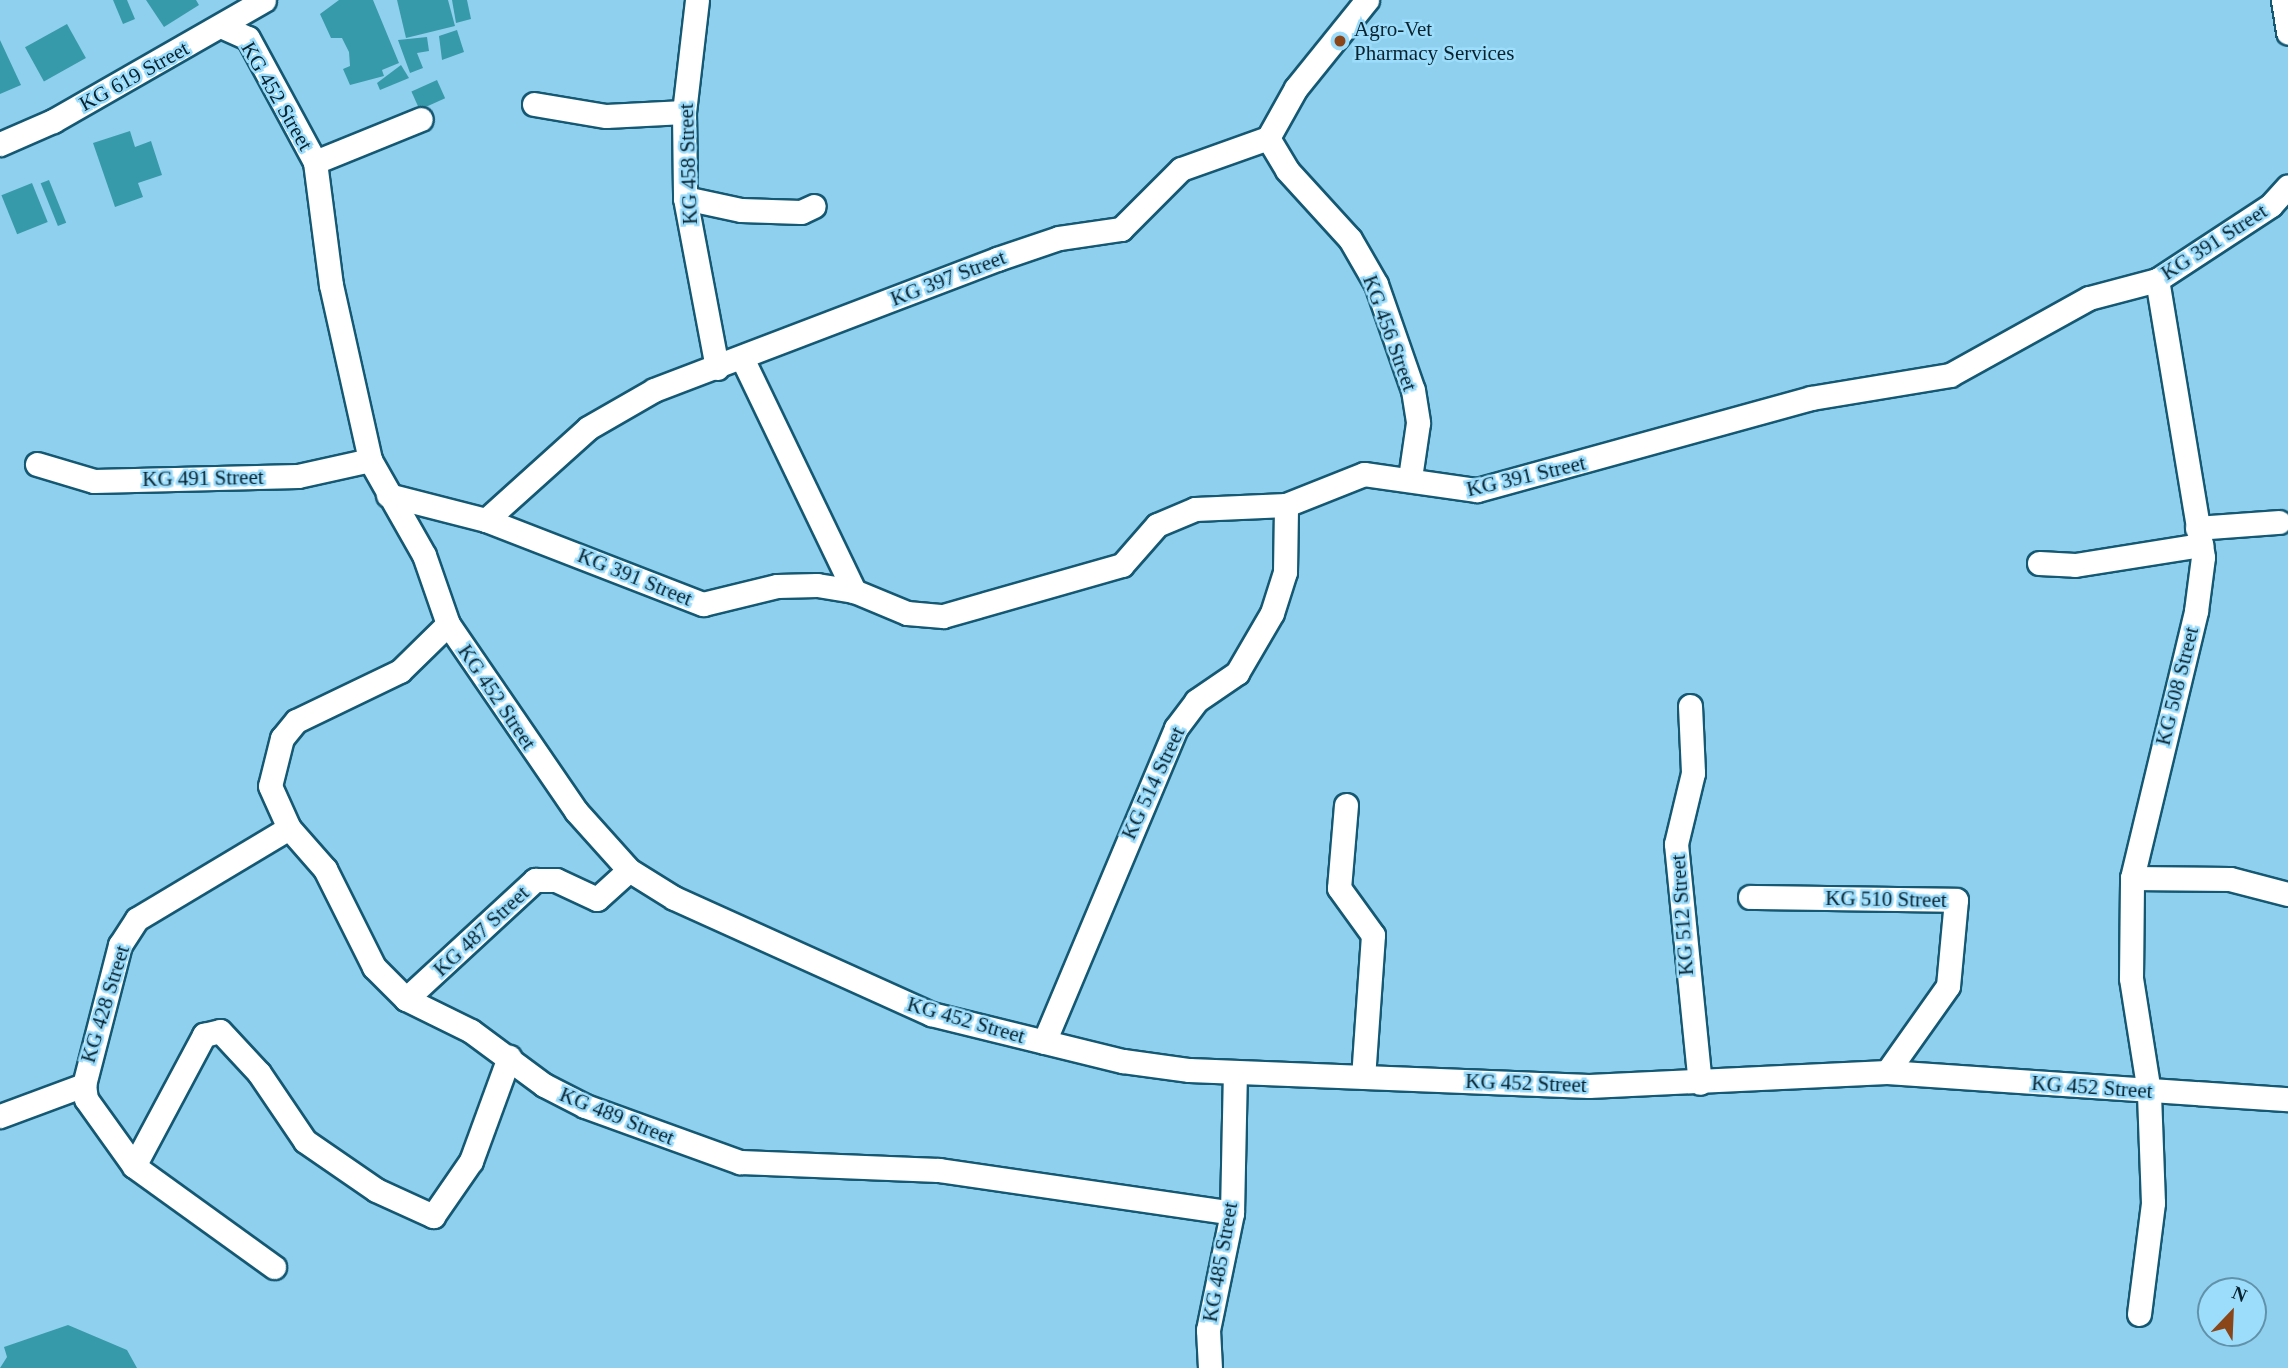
<!DOCTYPE html>
<style>
body{margin:0}
#map{position:relative;width:2288px;height:1368px;overflow:hidden;background:#90d0ef;font-family:Georgia,serif}
div>[style]{position:absolute}
.building>*{inset:0;background:#379aaa;transform-origin:0 0}
.roads{filter:drop-shadow(2px 0 #155873) drop-shadow(-2px 0 #155873) drop-shadow(0 2px #155873) drop-shadow(0 -2px #155873)}
.minor>*{height:23px;margin:-11.5px;padding:0 11.5px;transform-origin:11.5px;border-radius:11.5px;background:#fff}
.dots>*{width:19px;height:19px;translate:-50% -50%;box-sizing:border-box;border:4px solid #9dddfc;border-radius:50%}
span{translate:-50% -50%;white-space:nowrap;text-align:center;line-height:1.15;-webkit-text-stroke:5px #9dddfc;paint-order:stroke}
.poi-label{font-size:21px;color:#08222e}
.left{translate:0 -50%;text-align:left}
.street-label{font-size:21px;color:#08222e}
.north{position:absolute;left:2197px;top:1277px;width:70px;height:70px;box-sizing:border-box;background:#9dddfc;border:2px solid #6192aa;border-radius:50%;rotate:23deg;font-size:19px;font-weight:700;line-height:28px;text-align:center;color:#08222e}
.north::after{content:'';display:block;margin:auto;width:24px;height:32px;background:#8a4619;clip-path:polygon(50% 0,100% 100%,50% 72%,0 100%)}
</style>
<div id="map">
<div class="building">
<div style="clip-path:polygon(113px 0,127px 0,135px 19px,123px 24px)"></div>
<div style="clip-path:polygon(146px 0,196px 0,199px 5px,164px 27px)"></div>
<div style="clip-path:polygon(339px 0,373px 0,399px 63px,382px 70px,384px 76px,350px 85px,343px 69px,350px 66px,349px 52px,342px 38px,331px 38px,320px 14px)"></div>
<div style="clip-path:polygon(397px 0,448px 0,455px 26px,406px 38px)"></div>
<div style="clip-path:polygon(452px 0,467px 0,471px 19px,456px 23px)"></div>
<div style="left:67px;top:24px;width:39px;height:48px;rotate:61deg"></div>
<div style="clip-path:polygon(457px 30px,464px 52px,442px 60px,439px 36px)"></div>
<div style="clip-path:polygon(427px 37px,429px 51px,417px 53px,423px 68px,410px 73px,398px 40px)"></div>
<div style="clip-path:polygon(0 40px,21px 85px,0 94px)"></div>
<div style="clip-path:polygon(401px 65px,409px 78px,380px 90px,377px 83px)"></div>
<div style="left:437px;top:80px;width:20px;height:28px;rotate:66deg"></div>
<div style="clip-path:polygon(130px 131px,135px 147px,151px 141px,162px 175px,138px 183px,143px 197px,115px 207px,93px 143px)"></div>
<div style="left:49px;top:180px;width:46px;height:9px;rotate:68deg"></div>
<div style="left:32px;top:183px;width:42px;height:33px;rotate:68deg"></div>
<div style="clip-path:polygon(68px 1325px,127px 1350px,137px 1368px,0 1368px,7px 1357px,4px 1347px)"></div>
</div>
<div class="roads">
<div class="minor">
<div style="left:697px;top:0;width:113px;rotate:96.6deg"></div>
<div style="left:684px;top:112px;width:86px;rotate:89.3deg"></div>
<div style="left:685px;top:198px;width:173px;rotate:79.3deg"></div>
<div style="left:2283px;top:0;width:33px;rotate:81deg"></div>
<div style="left:223px;top:27px;width:27px;rotate:24deg"></div>
<div style="left:248px;top:38px;width:141px;rotate:61.6deg"></div>
<div style="left:315px;top:162px;width:124px;rotate:82.6deg"></div>
<div style="left:331px;top:285px;width:179px;rotate:77.4deg"></div>
<div style="left:370px;top:460px;width:109px;rotate:60.4deg"></div>
<div style="left:424px;top:555px;width:73px;rotate:70.8deg"></div>
<div style="left:448px;top:624px;width:227px;rotate:55.6deg"></div>
<div style="left:576px;top:811px;width:79px;rotate:48.1deg"></div>
<div style="left:629px;top:870px;width:53px;rotate:31.9deg"></div>
<div style="left:674px;top:898px;width:282px;rotate:24.3deg"></div>
<div style="left:931px;top:1014px;width:198px;rotate:13.8deg"></div>
<div style="left:1123px;top:1061px;width:67px;rotate:7.8deg"></div>
<div style="left:1189px;top:1070px;width:400px;rotate:2.3deg"></div>
<div style="left:1589px;top:1086px;width:298px;rotate:-2.7deg"></div>
<div style="left:1887px;top:1072px;width:402px;rotate:3.9deg"></div>
<div style="left:534px;top:104px;width:73px;rotate:9.5deg"></div>
<div style="left:606px;top:116px;width:78px;rotate:-2.9deg"></div>
<div style="left:1268px;top:138px;width:37px;rotate:59deg"></div>
<div style="left:1287px;top:170px;width:93px;rotate:47.6deg"></div>
<div style="left:1350px;top:239px;width:52px;rotate:60deg"></div>
<div style="left:1376px;top:284px;width:112px;rotate:70.8deg"></div>
<div style="left:1413px;top:390px;width:33px;rotate:81deg"></div>
<div style="left:1418px;top:423px;width:56px;rotate:98.3deg"></div>
<div style="left:0;top:144px;width:58px;rotate:-23.5deg"></div>
<div style="left:53px;top:121px;width:243px;rotate:-29.8deg"></div>
<div style="left:315px;top:162px;width:114px;rotate:-22.1deg"></div>
<div style="left:685px;top:198px;width:57px;rotate:12.1deg"></div>
<div style="left:741px;top:210px;width:60px;rotate:1.9deg"></div>
<div style="left:801px;top:212px;width:14px;rotate:-25deg"></div>
<div style="left:742px;top:358px;width:259px;rotate:64.3deg"></div>
<div style="left:37px;top:464px;width:59px;rotate:16.6deg"></div>
<div style="left:94px;top:481px;width:204px;rotate:-1.4deg"></div>
<div style="left:298px;top:476px;width:74px;rotate:-12.5deg"></div>
<div style="left:388px;top:495px;width:101px;rotate:14.3deg"></div>
<div style="left:486px;top:520px;width:233px;rotate:21.2deg"></div>
<div style="left:703px;top:604px;width:76px;rotate:-13.7deg"></div>
<div style="left:777px;top:586px;width:40px;rotate:-1.4deg"></div>
<div style="left:817px;top:585px;width:37px;rotate:9deg"></div>
<div style="left:854px;top:591px;width:57px;rotate:22.5deg"></div>
<div style="left:907px;top:613px;width:36px;rotate:5deg"></div>
<div style="left:943px;top:616px;width:186px;rotate:-15.9deg"></div>
<div style="left:1122px;top:565px;width:53px;rotate:-48.8deg"></div>
<div style="left:1157px;top:525px;width:41px;rotate:-22.8deg"></div>
<div style="left:1195px;top:509px;width:91px;rotate:-2.5deg"></div>
<div style="left:1286px;top:505px;width:84px;rotate:-21.7deg"></div>
<div style="left:1364px;top:474px;width:114px;rotate:8.1deg"></div>
<div style="left:1477px;top:490px;width:346px;rotate:-15.4deg"></div>
<div style="left:1811px;top:398px;width:141px;rotate:-9.4deg"></div>
<div style="left:1950px;top:375px;width:159px;rotate:-29deg"></div>
<div style="left:2089px;top:298px;width:70px;rotate:-14.8deg"></div>
<div style="left:2157px;top:280px;width:136px;rotate:-33.3deg"></div>
<div style="left:2271px;top:205px;width:25px;rotate:-48deg"></div>
<div style="left:486px;top:520px;width:137px;rotate:-42deg"></div>
<div style="left:588px;top:428px;width:76px;rotate:-29.9deg"></div>
<div style="left:654px;top:390px;width:367px;rotate:-20.9deg"></div>
<div style="left:997px;top:259px;width:65px;rotate:-18.7deg"></div>
<div style="left:1059px;top:238px;width:63px;rotate:-8.3deg"></div>
<div style="left:1121px;top:229px;width:85px;rotate:-45deg"></div>
<div style="left:1181px;top:169px;width:92px;rotate:-19.6deg"></div>
<div style="left:1268px;top:138px;width:57px;rotate:-60.8deg"></div>
<div style="left:1296px;top:88px;width:113px;rotate:-51.1deg"></div>
<div style="left:2197px;top:528px;width:82px;rotate:-4.2deg"></div>
<div style="left:2039px;top:563px;width:36px;rotate:3deg"></div>
<div style="left:2075px;top:565px;width:128px;rotate:-9deg"></div>
<div style="left:448px;top:624px;width:67px;rotate:135.6deg"></div>
<div style="left:400px;top:671px;width:115px;rotate:154.3deg"></div>
<div style="left:296px;top:721px;width:22px;rotate:129deg"></div>
<div style="left:282px;top:738px;width:49px;rotate:104deg"></div>
<div style="left:270px;top:786px;width:46px;rotate:65.7deg"></div>
<div style="left:289px;top:828px;width:55px;rotate:48.7deg"></div>
<div style="left:325px;top:869px;width:110px;rotate:63.4deg"></div>
<div style="left:374px;top:967px;width:45px;rotate:45deg"></div>
<div style="left:406px;top:999px;width:72px;rotate:26.2deg"></div>
<div style="left:471px;top:1031px;width:91px;rotate:36.5deg"></div>
<div style="left:544px;top:1085px;width:46px;rotate:27.1deg"></div>
<div style="left:585px;top:1106px;width:165px;rotate:19.9deg"></div>
<div style="left:740px;top:1162px;width:199px;rotate:2.3deg"></div>
<div style="left:939px;top:1170px;width:296px;rotate:8.3deg"></div>
<div style="left:1690px;top:706px;width:67px;rotate:87.4deg"></div>
<div style="left:1693px;top:773px;width:73px;rotate:103.5deg"></div>
<div style="left:1676px;top:844px;width:240px;rotate:84.3deg"></div>
<div style="left:1346px;top:805px;width:83px;rotate:94.8deg"></div>
<div style="left:1339px;top:888px;width:58px;rotate:54.1deg"></div>
<div style="left:1373px;top:935px;width:142px;rotate:94deg"></div>
<div style="left:2132px;top:878px;width:98px;rotate:0.6deg"></div>
<div style="left:2230px;top:879px;width:60px;rotate:14.5deg"></div>
<div style="left:1750px;top:897px;width:206px;rotate:0.8deg"></div>
<div style="left:1956px;top:900px;width:86px;rotate:95.3deg"></div>
<div style="left:1948px;top:986px;width:105px;rotate:125.3deg"></div>
<div style="left:406px;top:999px;width:176px;rotate:-42.7deg"></div>
<div style="left:535px;top:880px;width:21px"></div>
<div style="left:556px;top:880px;width:45px;rotate:24.9deg"></div>
<div style="left:597px;top:899px;width:43px;rotate:-42.2deg"></div>
<div style="left:1044px;top:1042px;width:341px;rotate:-67.2deg"></div>
<div style="left:1176px;top:728px;width:34px;rotate:-53deg"></div>
<div style="left:1196px;top:701px;width:50px;rotate:-34.3deg"></div>
<div style="left:1237px;top:673px;width:69px;rotate:-59.7deg"></div>
<div style="left:1272px;top:613px;width:43px;rotate:-72.4deg"></div>
<div style="left:1285px;top:572px;width:67px;rotate:-89.1deg"></div>
<div style="left:0;top:1116px;width:90px;rotate:-20.3deg"></div>
<div style="left:134px;top:1166px;width:149px;rotate:-61.9deg"></div>
<div style="left:204px;top:1035px;width:16px;rotate:-14deg"></div>
<div style="left:220px;top:1031px;width:57px;rotate:47.1deg"></div>
<div style="left:259px;top:1073px;width:82px;rotate:55.9deg"></div>
<div style="left:305px;top:1141px;width:86px;rotate:34.6deg"></div>
<div style="left:376px;top:1190px;width:63px;rotate:24.5deg"></div>
<div style="left:433px;top:1216px;width:67px;rotate:-55.4deg"></div>
<div style="left:471px;top:1161px;width:111px;rotate:-69.9deg"></div>
<div style="left:274px;top:1267px;width:173px;rotate:-144.2deg"></div>
<div style="left:134px;top:1166px;width:82px;rotate:-125.6deg"></div>
<div style="left:86px;top:1099px;width:14px;rotate:-98deg"></div>
<div style="left:84px;top:1085px;width:145px;rotate:-75.6deg"></div>
<div style="left:120px;top:945px;width:31px;rotate:-57deg"></div>
<div style="left:137px;top:919px;width:177px;rotate:-30.9deg"></div>
<div style="left:2139px;top:1314px;width:112px;rotate:-82.8deg"></div>
<div style="left:2153px;top:1203px;width:111px;rotate:-92.1deg"></div>
<div style="left:2149px;top:1092px;width:115px;rotate:-99deg"></div>
<div style="left:2131px;top:978px;width:100px;rotate:-89.4deg"></div>
<div style="left:2132px;top:878px;width:275px;rotate:-76.5deg"></div>
<div style="left:2196px;top:611px;width:54px;rotate:-82.6deg"></div>
<div style="left:2203px;top:557px;width:281px;rotate:-99.4deg"></div>
<div style="left:1210px;top:1368px;width:38px;rotate:-93deg"></div>
<div style="left:1208px;top:1330px;width:119px;rotate:-78.4deg"></div>
<div style="left:1232px;top:1213px;width:141px;rotate:-88.8deg"></div>
</div>
</div>
<div class="dots">
<div style="left:1340px;top:41px;background:#8a4619"></div>
</div>
<div class="poi-label">
<span class="left" style="left:1354px;top:41px">Agro-Vet<br>Pharmacy Services</span>
</div>
<div class="street-label">
<span style="left:134px;top:76px;rotate:-29deg">KG 619 Street</span>
<span style="left:277px;top:96px;rotate:60deg">KG 452 Street</span>
<span style="left:688px;top:164px;rotate:-92deg">KG 458 Street</span>
<span style="left:2214px;top:242px;rotate:-33deg">KG 391 Street</span>
<span style="left:948px;top:278px;rotate:-21deg">KG 397 Street</span>
<span style="left:1390px;top:333px;rotate:70deg">KG 456 Street</span>
<span style="left:1526px;top:476px;rotate:-13deg">KG 391 Street</span>
<span style="left:203px;top:478px;rotate:-1deg">KG 491 Street</span>
<span style="left:635px;top:577px;rotate:22deg">KG 391 Street</span>
<span style="left:2177px;top:686px;rotate:-76deg">KG 508 Street</span>
<span style="left:497px;top:697px;rotate:56deg">KG 452 Street</span>
<span style="left:1153px;top:783px;rotate:-65deg">KG 514 Street</span>
<span style="left:1886px;top:899px;rotate:1deg">KG 510 Street</span>
<span style="left:1682px;top:915px;rotate:-94deg">KG 512 Street</span>
<span style="left:481px;top:931px;rotate:-43deg">KG 487 Street</span>
<span style="left:105px;top:1004px;rotate:-73deg">KG 428 Street</span>
<span style="left:966px;top:1020px;rotate:16deg">KG 452 Street</span>
<span style="left:1526px;top:1083px;rotate:2deg">KG 452 Street</span>
<span style="left:2092px;top:1087px;rotate:4deg">KG 452 Street</span>
<span style="left:617px;top:1116px;rotate:22deg">KG 489 Street</span>
<span style="left:1220px;top:1262px;rotate:-80deg">KG 485 Street</span>
</div>
<div class="north">N</div>
</div>
